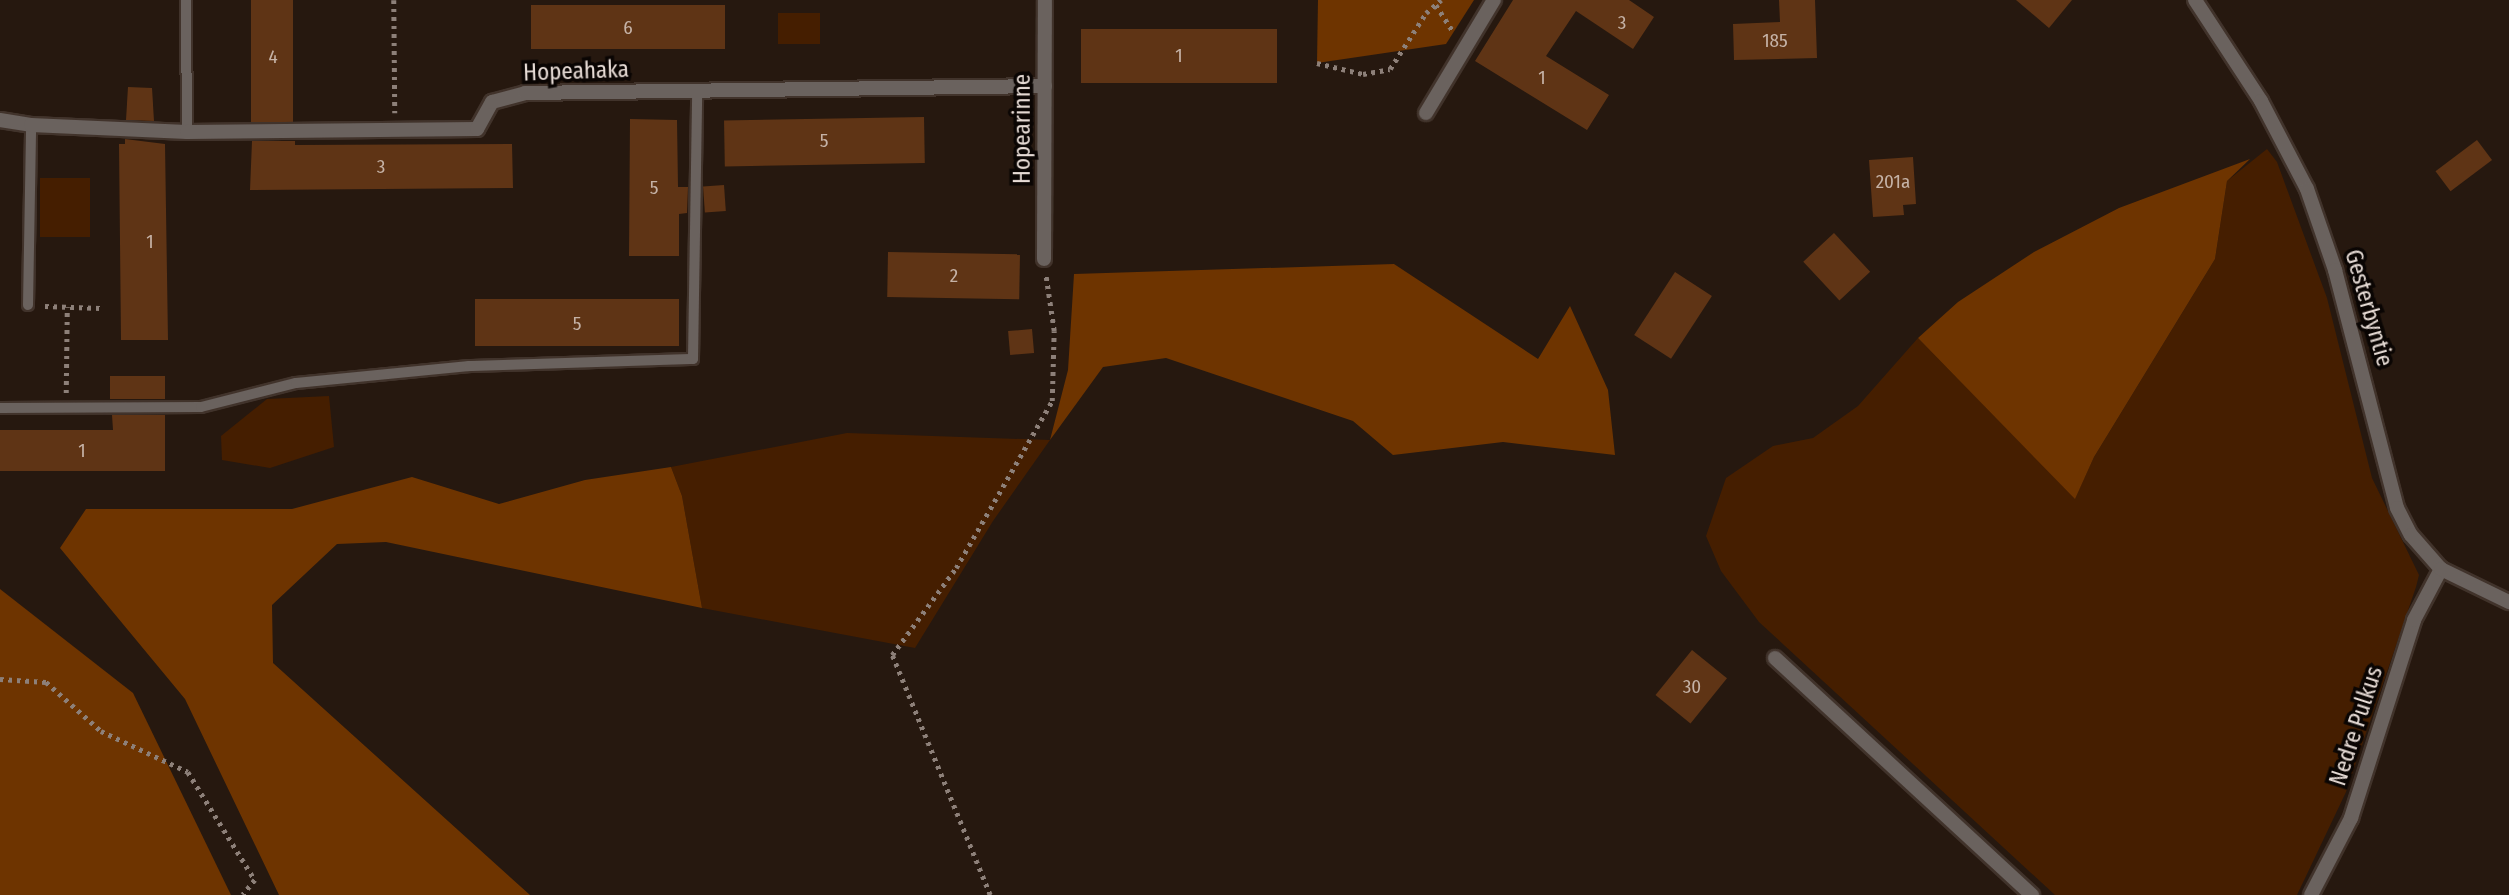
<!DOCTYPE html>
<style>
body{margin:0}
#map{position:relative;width:2509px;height:895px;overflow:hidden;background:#26180f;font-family:"Fira Sans Condensed",sans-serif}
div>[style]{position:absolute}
.green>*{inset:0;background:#451e00;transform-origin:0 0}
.forest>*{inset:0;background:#6e3400}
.building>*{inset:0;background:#5f3415;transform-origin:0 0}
.path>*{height:4.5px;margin-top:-2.25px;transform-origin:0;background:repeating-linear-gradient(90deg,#8d8079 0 3.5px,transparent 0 8.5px)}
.roads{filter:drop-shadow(2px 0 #41332b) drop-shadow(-2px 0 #41332b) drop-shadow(0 2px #41332b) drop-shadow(0 -2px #41332b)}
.service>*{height:10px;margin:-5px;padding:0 5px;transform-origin:5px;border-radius:5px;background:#6a625e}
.minor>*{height:14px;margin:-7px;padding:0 7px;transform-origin:7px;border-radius:7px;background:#6a625e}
.tertiary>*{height:14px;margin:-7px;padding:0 7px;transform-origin:7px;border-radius:7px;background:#6a625e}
span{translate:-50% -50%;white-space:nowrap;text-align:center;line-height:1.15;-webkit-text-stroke:7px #0a0503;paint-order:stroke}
.number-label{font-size:19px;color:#c5b2a6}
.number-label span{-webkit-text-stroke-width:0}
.street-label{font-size:23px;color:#e7dcd6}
</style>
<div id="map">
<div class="green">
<div style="left:778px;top:13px;width:42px;height:31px"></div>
<div style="clip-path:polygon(2267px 149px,2277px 162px,2327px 298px,2372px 478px,2419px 575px,2416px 587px,2346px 792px,2297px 895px,2055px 895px,1759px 622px,1721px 571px,1706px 536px,1726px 478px,1773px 446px,1813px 438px,1858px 406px,1918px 338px,2075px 498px,2094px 457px,2215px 259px,2227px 181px)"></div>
<div style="left:40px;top:178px;width:50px;height:59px"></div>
<div style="clip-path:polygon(329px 396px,334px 447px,270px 468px,222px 460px,221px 436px,267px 399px)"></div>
<div style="clip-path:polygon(847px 433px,1050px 440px,993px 521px,915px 648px,702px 608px,682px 496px,671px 467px)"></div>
</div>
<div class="forest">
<div style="clip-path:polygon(1318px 0,1474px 0,1446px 44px,1317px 63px)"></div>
<div style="clip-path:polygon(2250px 159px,2227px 181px,2215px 259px,2094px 457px,2075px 499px,1918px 338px,1958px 302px,2034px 252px,2119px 208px)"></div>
<div style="clip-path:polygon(1394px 264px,1538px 359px,1570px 306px,1608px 390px,1615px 455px,1503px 442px,1393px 455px,1353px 421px,1166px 358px,1103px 367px,1050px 440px,1068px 370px,1074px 274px)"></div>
<div style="clip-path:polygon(671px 467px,682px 496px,702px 608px,386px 542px,337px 544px,272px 605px,273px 663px,530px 895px,279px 895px,185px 699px,60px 548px,86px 509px,292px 509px,412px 477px,499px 504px,585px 480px)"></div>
<div style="clip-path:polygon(0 589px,133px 693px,231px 895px,0 895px)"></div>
</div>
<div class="building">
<div style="left:251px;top:0;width:42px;height:122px"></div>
<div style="clip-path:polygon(1513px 0,1629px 0,1654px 17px,1633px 49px,1576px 11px,1546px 56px,1609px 95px,1587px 130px,1475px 61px)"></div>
<div style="clip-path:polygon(1779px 0,1815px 0,1817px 58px,1734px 60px,1733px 24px,1780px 22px)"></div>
<div style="clip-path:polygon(2016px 0,2072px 0,2049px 28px)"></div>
<div style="left:725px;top:5px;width:44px;height:194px;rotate:90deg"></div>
<div style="left:1081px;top:29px;width:196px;height:54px"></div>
<div style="clip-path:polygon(128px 87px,152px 88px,154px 121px,126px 120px)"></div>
<div style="left:924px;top:117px;width:46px;height:200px;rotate:89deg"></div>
<div style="clip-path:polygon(630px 119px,677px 120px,678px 187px,688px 187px,687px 213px,679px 214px,679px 256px,629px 256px)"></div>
<div style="clip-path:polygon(125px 139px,165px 144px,168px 340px,121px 340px,119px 144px,125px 144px)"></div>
<div style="left:2477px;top:140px;width:25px;height:52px;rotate:53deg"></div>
<div style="clip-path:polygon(252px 141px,295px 141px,295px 145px,512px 144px,513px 188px,250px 190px)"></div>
<div style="clip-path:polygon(1913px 157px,1916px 204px,1903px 205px,1904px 215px,1873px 217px,1869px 160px)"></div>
<div style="left:724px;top:185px;width:26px;height:21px;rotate:86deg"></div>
<div style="left:1834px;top:233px;width:53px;height:42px;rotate:47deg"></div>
<div style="left:888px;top:252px;width:132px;height:45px;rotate:1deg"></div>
<div style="left:1675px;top:272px;width:44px;height:75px;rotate:33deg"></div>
<div style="left:679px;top:299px;width:47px;height:204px;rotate:90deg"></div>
<div style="left:1032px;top:329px;width:24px;height:24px;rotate:85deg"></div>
<div style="left:165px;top:376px;width:23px;height:55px;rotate:90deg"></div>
<div style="clip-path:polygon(112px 415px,165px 415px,165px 471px,0 471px,0 430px,113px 430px)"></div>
<div style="left:1692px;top:650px;width:45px;height:58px;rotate:39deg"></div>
</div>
<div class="path">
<div style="left:394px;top:0;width:113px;rotate:89.5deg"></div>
<div style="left:1436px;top:5px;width:33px;rotate:57deg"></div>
<div style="left:1317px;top:63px;width:47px;rotate:13.4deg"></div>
<div style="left:1363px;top:74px;width:27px;rotate:-10deg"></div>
<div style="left:1390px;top:69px;width:67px;rotate:-57.3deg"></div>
<div style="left:1426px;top:13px;width:20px;rotate:-41deg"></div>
<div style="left:45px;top:306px;width:55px;rotate:2.1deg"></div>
<div style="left:66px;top:393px;width:86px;rotate:-89.3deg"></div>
<div style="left:0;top:679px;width:46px;rotate:3.7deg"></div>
<div style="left:46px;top:682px;width:74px;rotate:41.7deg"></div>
<div style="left:101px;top:731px;width:96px;rotate:25.2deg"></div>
<div style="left:188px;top:772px;width:127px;rotate:58.2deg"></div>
<div style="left:255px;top:880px;width:19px;rotate:129deg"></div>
<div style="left:990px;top:895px;width:259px;rotate:-112.2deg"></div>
<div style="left:892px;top:655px;width:108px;rotate:-53.7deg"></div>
<div style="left:956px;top:568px;width:193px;rotate:-60.1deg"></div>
<div style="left:1052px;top:401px;width:70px;rotate:-88.4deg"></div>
<div style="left:1054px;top:331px;width:55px;rotate:-98.4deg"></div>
</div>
<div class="roads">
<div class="service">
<div style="left:186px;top:0;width:132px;rotate:89.6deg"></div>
<div style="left:28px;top:305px;width:180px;rotate:-89deg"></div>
<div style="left:0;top:408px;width:201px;rotate:-0.3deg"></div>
<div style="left:201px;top:407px;width:98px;rotate:-14.2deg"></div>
<div style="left:296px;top:383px;width:174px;rotate:-5.6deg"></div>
<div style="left:469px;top:366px;width:224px;rotate:-1.8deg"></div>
<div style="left:693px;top:359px;width:268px;rotate:-89.1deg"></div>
</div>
<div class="minor">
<div style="left:1426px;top:113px;width:132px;rotate:-59deg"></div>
<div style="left:0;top:120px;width:31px;rotate:9deg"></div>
<div style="left:31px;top:125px;width:156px;rotate:2.6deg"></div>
<div style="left:187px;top:132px;width:290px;rotate:-0.6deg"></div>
<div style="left:477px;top:129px;width:31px;rotate:-61deg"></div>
<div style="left:492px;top:102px;width:34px;rotate:-15deg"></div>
<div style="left:525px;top:93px;width:520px;rotate:-0.77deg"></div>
<div style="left:1044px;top:259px;width:259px;rotate:-89.8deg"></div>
<div style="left:1775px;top:658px;width:350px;rotate:42.7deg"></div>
<div style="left:2311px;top:895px;width:87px;rotate:-62.5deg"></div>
<div style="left:2351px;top:818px;width:208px;rotate:-72.3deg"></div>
<div style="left:2414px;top:620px;width:58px;rotate:-62.1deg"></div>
</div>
<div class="tertiary">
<div style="left:2195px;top:0;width:121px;rotate:56.8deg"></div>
<div style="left:2261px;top:101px;width:99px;rotate:62.4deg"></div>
<div style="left:2307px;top:189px;width:86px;rotate:70.9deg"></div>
<div style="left:2335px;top:270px;width:246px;rotate:75.4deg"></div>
<div style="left:2397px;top:508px;width:30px;rotate:63deg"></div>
<div style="left:2411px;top:535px;width:45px;rotate:48.6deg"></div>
<div style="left:2441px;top:569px;width:76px;rotate:25.9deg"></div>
</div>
</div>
<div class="number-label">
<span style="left:1622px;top:23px">3</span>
<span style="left:628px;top:28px">6</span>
<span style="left:1775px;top:41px">185</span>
<span style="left:1179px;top:56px">1</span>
<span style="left:273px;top:57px">4</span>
<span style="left:1542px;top:78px">1</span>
<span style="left:824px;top:141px">5</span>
<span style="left:381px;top:167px">3</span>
<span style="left:1893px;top:182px">201a</span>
<span style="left:654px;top:188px">5</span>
<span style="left:150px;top:242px">1</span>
<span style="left:954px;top:276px">2</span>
<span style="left:577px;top:324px">5</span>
<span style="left:82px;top:451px">1</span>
<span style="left:1692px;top:687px">30</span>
</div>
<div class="street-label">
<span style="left:576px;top:71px;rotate:-2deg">Hopeahaka</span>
<span style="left:1022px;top:129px;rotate:-90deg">Hopearinne</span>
<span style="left:2369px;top:308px;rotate:74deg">Gesterbyntie</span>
<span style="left:2356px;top:726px;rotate:-72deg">Nedre Pulkus</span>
</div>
</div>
